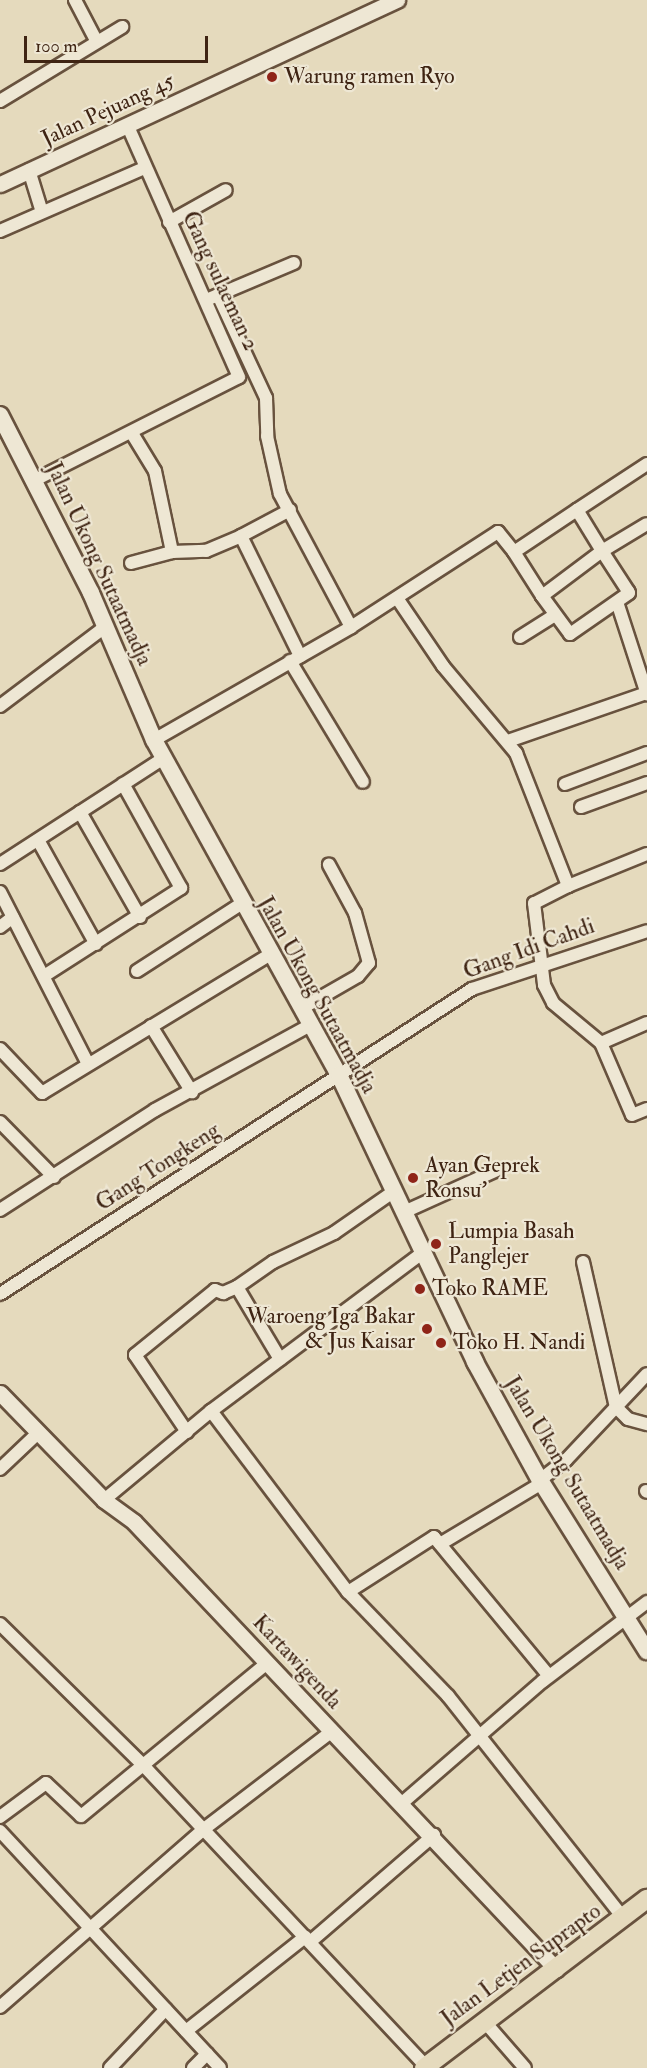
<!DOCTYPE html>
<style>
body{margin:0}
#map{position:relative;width:647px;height:2068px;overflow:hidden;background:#e5dabd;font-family:"IM FELL Double Pica",serif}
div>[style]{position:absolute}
.roads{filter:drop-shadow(2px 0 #68523e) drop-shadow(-2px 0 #68523e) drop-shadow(0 2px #68523e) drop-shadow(0 -2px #68523e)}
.minor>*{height:12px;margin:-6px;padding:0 6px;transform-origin:6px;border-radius:6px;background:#eee7d4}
.tertiary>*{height:15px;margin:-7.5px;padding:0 7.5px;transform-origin:7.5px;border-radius:7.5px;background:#eee7d4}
.secondary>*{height:16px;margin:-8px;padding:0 8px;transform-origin:8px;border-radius:8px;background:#eee7d4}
.primary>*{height:18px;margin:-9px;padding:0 9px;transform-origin:9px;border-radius:9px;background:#e5dabd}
.dots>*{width:16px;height:16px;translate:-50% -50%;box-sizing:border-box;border:3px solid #eee7d4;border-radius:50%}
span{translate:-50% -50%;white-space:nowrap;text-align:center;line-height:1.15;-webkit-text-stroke:4.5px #eee7d4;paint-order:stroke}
.poi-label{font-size:22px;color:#3f2413}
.left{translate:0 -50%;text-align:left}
.right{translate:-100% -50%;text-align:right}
.street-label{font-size:22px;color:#3f2413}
.scale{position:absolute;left:24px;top:36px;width:184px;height:27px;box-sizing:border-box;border:3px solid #3f2413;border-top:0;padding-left:8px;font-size:18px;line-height:21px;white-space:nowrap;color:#3f2413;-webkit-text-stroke:4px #eee7d4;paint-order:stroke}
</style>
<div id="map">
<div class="roads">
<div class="minor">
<div style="left:75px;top:0;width:47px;rotate:62.4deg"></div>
<div style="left:0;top:101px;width:143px;rotate:-31.2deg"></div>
<div style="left:29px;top:170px;width:41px;rotate:72.9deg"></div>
<div style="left:169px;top:222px;width:65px;rotate:-29.3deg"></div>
<div style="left:0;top:231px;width:155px;rotate:-23.6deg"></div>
<div style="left:218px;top:295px;width:114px;rotate:65deg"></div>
<div style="left:266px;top:398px;width:38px;rotate:88deg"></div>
<div style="left:267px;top:436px;width:59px;rotate:77.4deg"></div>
<div style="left:280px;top:494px;width:151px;rotate:61.9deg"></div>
<div style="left:211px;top:298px;width:90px;rotate:-22.9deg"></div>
<div style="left:133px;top:435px;width:42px;rotate:58.6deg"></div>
<div style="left:155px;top:471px;width:83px;rotate:78.1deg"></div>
<div style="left:172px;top:552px;width:34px;rotate:-2deg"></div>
<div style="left:206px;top:551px;width:38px;rotate:-23deg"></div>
<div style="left:647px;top:464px;width:84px;rotate:146.7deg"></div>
<div style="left:577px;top:510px;width:48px;rotate:58.6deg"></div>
<div style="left:602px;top:551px;width:48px;rotate:57deg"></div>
<div style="left:628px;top:591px;width:2px;rotate:63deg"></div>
<div style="left:629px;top:593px;width:72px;rotate:145.2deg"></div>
<div style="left:570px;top:634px;width:47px;rotate:-126.4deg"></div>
<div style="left:542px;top:596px;width:75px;rotate:-36.9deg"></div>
<div style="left:602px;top:551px;width:52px;rotate:-31deg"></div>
<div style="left:37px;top:479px;width:226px;rotate:-26.8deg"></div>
<div style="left:239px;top:377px;width:274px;rotate:-113.9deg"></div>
<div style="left:290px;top:510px;width:55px;rotate:152deg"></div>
<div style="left:241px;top:536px;width:134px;rotate:63.8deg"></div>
<div style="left:514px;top:552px;width:52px;rotate:57.5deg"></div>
<div style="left:131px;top:563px;width:42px;rotate:-15deg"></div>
<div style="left:397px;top:598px;width:82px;rotate:55.9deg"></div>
<div style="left:443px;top:666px;width:114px;rotate:50deg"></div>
<div style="left:516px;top:753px;width:143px;rotate:68.6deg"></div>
<div style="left:568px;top:886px;width:38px;rotate:153deg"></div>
<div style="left:534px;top:903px;width:83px;rotate:83deg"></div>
<div style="left:544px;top:985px;width:20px;rotate:63deg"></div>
<div style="left:553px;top:1003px;width:62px;rotate:39.8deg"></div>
<div style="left:601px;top:1043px;width:78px;rotate:66.7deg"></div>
<div style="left:632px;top:1115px;width:16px;rotate:-22deg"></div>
<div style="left:618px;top:605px;width:94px;rotate:72deg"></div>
<div style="left:520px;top:637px;width:41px;rotate:-32.2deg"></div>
<div style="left:290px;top:661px;width:141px;rotate:58.9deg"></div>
<div style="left:0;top:706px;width:133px;rotate:-37deg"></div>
<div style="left:154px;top:740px;width:227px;rotate:-29.8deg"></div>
<div style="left:351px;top:627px;width:175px;rotate:-32.9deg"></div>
<div style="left:498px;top:532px;width:26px;rotate:51deg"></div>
<div style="left:514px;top:552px;width:76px;rotate:-33.7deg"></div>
<div style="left:508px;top:741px;width:147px;rotate:-19.1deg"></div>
<div style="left:565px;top:784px;width:88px;rotate:-20.7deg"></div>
<div style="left:581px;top:807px;width:70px;rotate:-20deg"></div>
<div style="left:80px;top:812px;width:121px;rotate:60.3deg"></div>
<div style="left:38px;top:840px;width:119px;rotate:60.9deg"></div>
<div style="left:0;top:864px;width:195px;rotate:-32.9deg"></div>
<div style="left:568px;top:886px;width:85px;rotate:-22.1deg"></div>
<div style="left:0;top:892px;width:193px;rotate:62.9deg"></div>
<div style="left:0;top:927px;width:16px;rotate:-38deg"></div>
<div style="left:137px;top:971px;width:124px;rotate:-32.8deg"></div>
<div style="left:44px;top:976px;width:163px;rotate:-32.7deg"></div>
<div style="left:181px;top:888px;width:119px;rotate:-119.1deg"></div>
<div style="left:304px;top:1007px;width:62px;rotate:-29.9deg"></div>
<div style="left:358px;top:976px;width:17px;rotate:-50deg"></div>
<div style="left:369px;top:963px;width:52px;rotate:-105.6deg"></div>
<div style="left:355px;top:913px;width:55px;rotate:-118.4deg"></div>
<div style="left:151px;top:1026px;width:78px;rotate:58.2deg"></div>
<div style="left:601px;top:1043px;width:50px;rotate:-23.5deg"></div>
<div style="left:0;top:1049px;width:61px;rotate:46.3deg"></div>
<div style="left:42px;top:1093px;width:266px;rotate:-31.3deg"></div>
<div style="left:0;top:1122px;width:77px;rotate:45.5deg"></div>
<div style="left:0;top:1210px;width:184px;rotate:-32.8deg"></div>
<div style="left:155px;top:1110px;width:179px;rotate:-28.7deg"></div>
<div style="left:404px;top:1212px;width:102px;rotate:-24.3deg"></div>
<div style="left:583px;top:1262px;width:149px;rotate:77.2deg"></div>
<div style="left:616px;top:1407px;width:17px;rotate:45deg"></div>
<div style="left:628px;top:1419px;width:20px;rotate:15deg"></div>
<div style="left:237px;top:1287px;width:84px;rotate:59.2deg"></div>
<div style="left:0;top:1294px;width:562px;rotate:-32.87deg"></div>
<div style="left:472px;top:989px;width:184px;rotate:-18.3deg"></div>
<div style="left:211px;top:1411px;width:227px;rotate:52.9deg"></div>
<div style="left:348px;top:1592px;width:144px;rotate:46.1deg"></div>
<div style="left:448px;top:1696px;width:284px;rotate:51.7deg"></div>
<div style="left:187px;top:1432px;width:93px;rotate:-124deg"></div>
<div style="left:135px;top:1355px;width:103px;rotate:-39.1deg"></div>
<div style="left:215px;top:1290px;width:9px;rotate:21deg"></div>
<div style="left:223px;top:1293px;width:15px;rotate:-23deg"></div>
<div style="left:237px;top:1287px;width:44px;rotate:-34.8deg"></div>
<div style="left:273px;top:1262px;width:68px;rotate:-25.4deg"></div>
<div style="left:334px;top:1233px;width:72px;rotate:-34.8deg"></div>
<div style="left:0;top:1469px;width:51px;rotate:-43.4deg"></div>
<div style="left:540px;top:1480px;width:33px;rotate:-38deg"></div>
<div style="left:566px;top:1460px;width:118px;rotate:-46.7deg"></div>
<div style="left:646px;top:1491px;width:1px;rotate:45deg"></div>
<div style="left:104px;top:1500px;width:139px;rotate:-39.8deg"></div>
<div style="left:211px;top:1411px;width:264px;rotate:-36.8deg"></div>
<div style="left:440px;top:1544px;width:119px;rotate:-30.9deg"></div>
<div style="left:348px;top:1592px;width:102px;rotate:-32.6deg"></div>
<div style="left:434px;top:1537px;width:180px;rotate:50.4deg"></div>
<div style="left:0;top:1624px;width:201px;rotate:44.6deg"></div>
<div style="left:143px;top:1765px;width:413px;rotate:46.8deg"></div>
<div style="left:402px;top:1803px;width:186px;rotate:-40.9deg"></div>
<div style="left:543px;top:1681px;width:131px;rotate:-37.2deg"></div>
<div style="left:0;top:1817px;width:57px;rotate:-36.5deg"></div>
<div style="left:46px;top:1783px;width:48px;rotate:43.3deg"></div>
<div style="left:81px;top:1816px;width:241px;rotate:-39.4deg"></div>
<div style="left:0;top:1831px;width:323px;rotate:47.1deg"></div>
<div style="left:310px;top:1942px;width:164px;rotate:-40.8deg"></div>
<div style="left:0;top:2007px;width:271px;rotate:-41.1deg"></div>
<div style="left:204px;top:1829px;width:161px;rotate:-37.4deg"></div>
<div style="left:484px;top:2021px;width:62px;rotate:48.9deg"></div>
<div style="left:186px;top:2031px;width:152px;rotate:-38.3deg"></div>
<div style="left:110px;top:2068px;width:81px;rotate:-46.5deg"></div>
<div style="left:193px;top:2068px;width:20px;rotate:-45deg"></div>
</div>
<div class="tertiary">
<div style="left:0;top:184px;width:438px;rotate:-24.9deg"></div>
<div style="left:0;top:1393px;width:149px;rotate:45.8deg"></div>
<div style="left:104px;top:1500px;width:37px;rotate:36deg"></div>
<div style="left:134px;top:1522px;width:615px;rotate:46.65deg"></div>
</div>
<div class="secondary">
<div style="left:0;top:415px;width:200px;rotate:62.9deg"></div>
<div style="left:91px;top:593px;width:160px;rotate:66.8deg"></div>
<div style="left:154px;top:740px;width:383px;rotate:61.1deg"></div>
<div style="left:339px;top:1075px;width:318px;rotate:64.6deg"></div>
<div style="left:475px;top:1362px;width:135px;rotate:61.2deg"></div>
<div style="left:540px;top:1480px;width:202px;rotate:58deg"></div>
</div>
<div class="primary">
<div style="left:424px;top:2068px;width:280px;rotate:-37.2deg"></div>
</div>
</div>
<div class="dots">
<div style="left:272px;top:77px;background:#8f2418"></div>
<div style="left:413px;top:1178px;background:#8f2418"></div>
<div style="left:436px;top:1244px;background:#8f2418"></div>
<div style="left:420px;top:1289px;background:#8f2418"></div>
<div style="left:427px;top:1329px;background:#8f2418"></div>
<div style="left:441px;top:1343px;background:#8f2418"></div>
</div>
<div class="poi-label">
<span class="left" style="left:284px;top:77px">Warung ramen Ryo</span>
<span class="left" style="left:425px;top:1178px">Ayan Geprek<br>Ronsu'</span>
<span class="left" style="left:448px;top:1244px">Lumpia Basah<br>Panglejer</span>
<span class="left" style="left:432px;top:1289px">Toko RAME</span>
<span class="right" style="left:415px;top:1329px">Waroeng Iga Bakar<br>&amp; Jus Kaisar</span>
<span class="left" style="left:453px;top:1343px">Toko H. Nandi</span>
</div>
<div class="street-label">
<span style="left:108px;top:110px;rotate:-25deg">Jalan Pejuang 45</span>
<span style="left:220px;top:281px;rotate:65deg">Gang sulaeman 2</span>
<span style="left:99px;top:564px;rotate:65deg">Jalan Ukong Sutaatmadja</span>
<span style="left:529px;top:949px;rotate:-20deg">Gang Idi Cahdi</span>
<span style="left:317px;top:995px;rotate:61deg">Jalan Ukong Sutaatmadja</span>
<span style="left:158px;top:1167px;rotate:-33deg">Gang Tongkeng</span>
<span style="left:567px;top:1473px;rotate:59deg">Jalan Ukong Sutaatmadja</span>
<span style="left:297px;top:1662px;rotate:47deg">Kartawigenda</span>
<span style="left:521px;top:1965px;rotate:-36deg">Jalan Letjen Suprapto</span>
</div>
<div class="scale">100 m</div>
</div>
